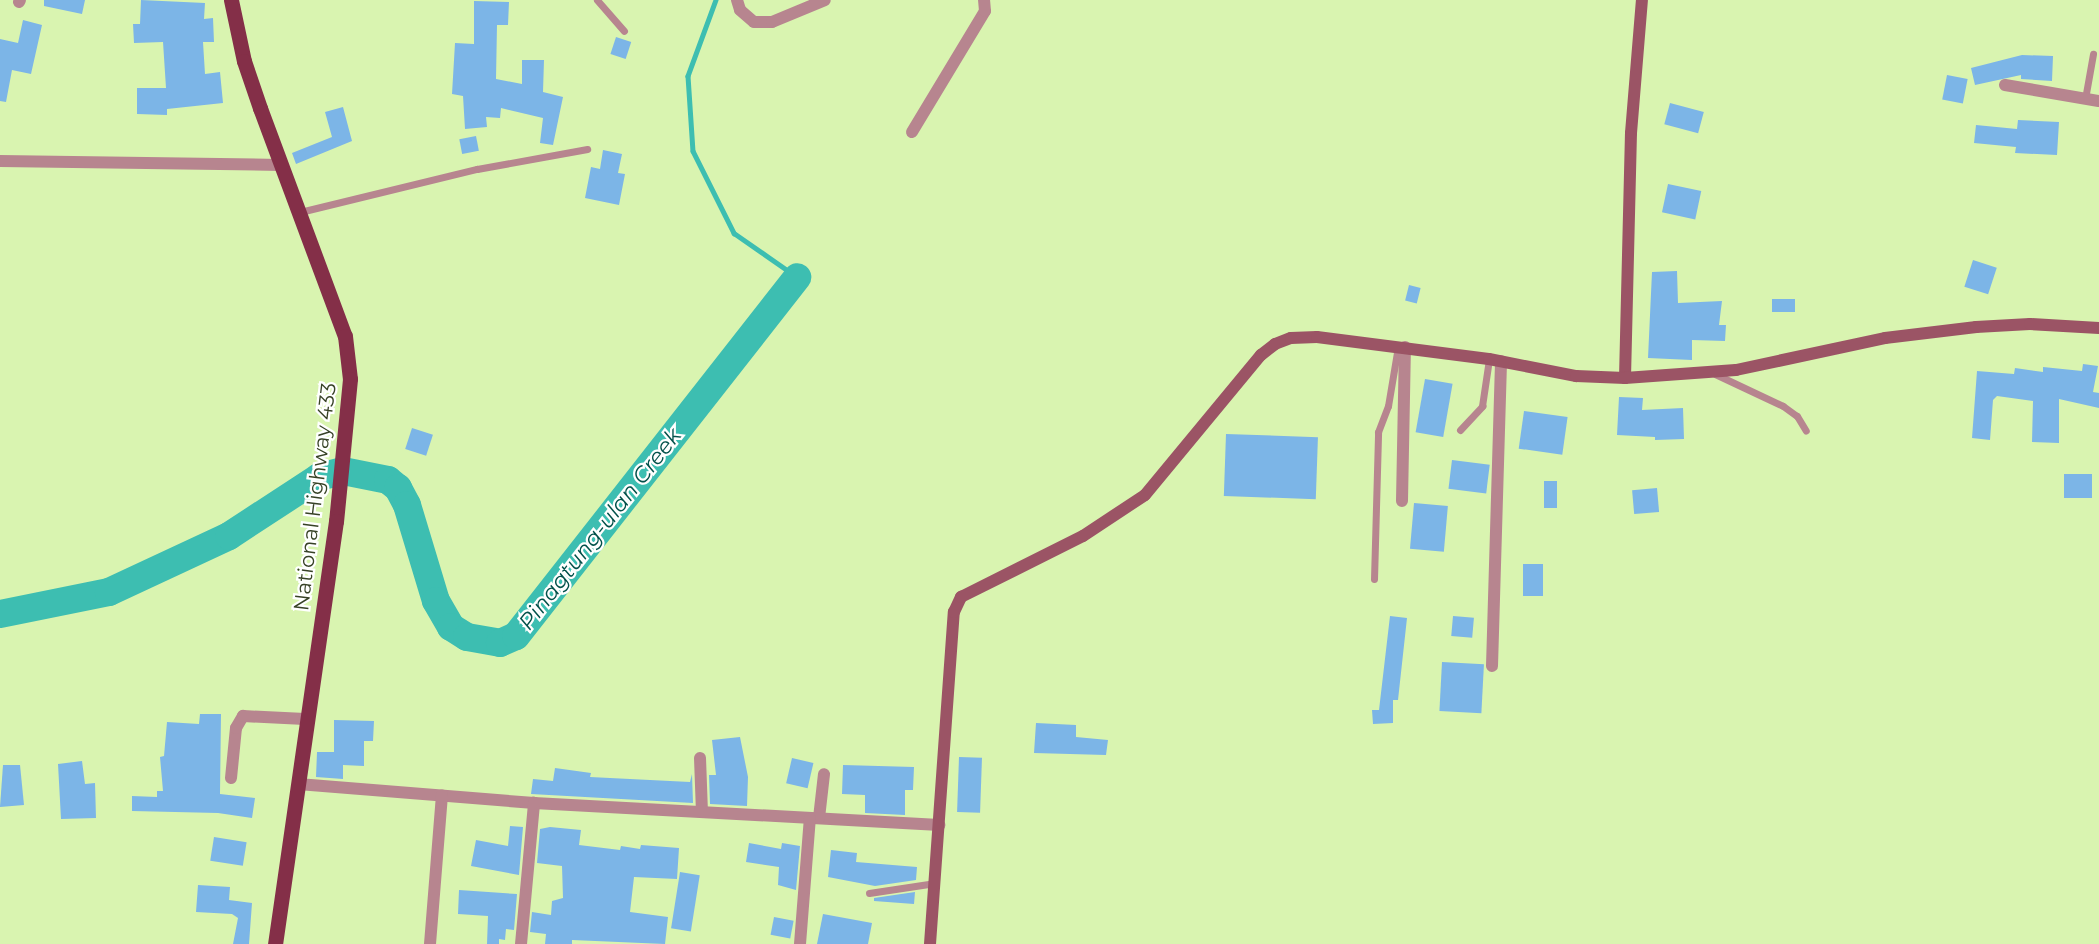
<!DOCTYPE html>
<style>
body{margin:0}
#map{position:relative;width:2099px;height:944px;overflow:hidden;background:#d9f4b0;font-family:Montserrat,sans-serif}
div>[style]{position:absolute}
.stream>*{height:4.5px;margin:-2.25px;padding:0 2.25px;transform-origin:2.25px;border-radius:2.25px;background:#3dbeb1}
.river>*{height:28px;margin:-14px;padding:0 14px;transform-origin:14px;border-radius:14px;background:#3dbeb1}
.building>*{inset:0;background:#7cb5e7;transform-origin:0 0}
.lane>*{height:7px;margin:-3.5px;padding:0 3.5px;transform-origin:3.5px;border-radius:3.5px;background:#b7858f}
.street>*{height:12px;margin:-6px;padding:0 6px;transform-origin:6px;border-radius:6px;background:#b7858f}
.secondary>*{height:12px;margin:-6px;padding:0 6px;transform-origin:6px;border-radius:6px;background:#9b5465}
.primary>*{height:15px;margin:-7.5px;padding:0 7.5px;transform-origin:7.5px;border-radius:7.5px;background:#842f48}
span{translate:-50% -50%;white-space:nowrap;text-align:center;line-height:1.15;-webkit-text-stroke:4.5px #fff;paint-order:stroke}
.street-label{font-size:21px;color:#374226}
.water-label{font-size:22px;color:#02514a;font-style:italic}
</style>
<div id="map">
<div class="stream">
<div style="left:716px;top:0;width:81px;rotate:110.2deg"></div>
<div style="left:688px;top:76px;width:75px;rotate:86.2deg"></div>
<div style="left:693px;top:151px;width:92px;rotate:63.4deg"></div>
<div style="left:734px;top:233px;width:77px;rotate:34.9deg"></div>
</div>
<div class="river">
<div style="left:0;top:614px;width:111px;rotate:-11.4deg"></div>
<div style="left:109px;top:592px;width:132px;rotate:-25deg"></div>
<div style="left:229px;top:536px;width:108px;rotate:-33.2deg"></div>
<div style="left:319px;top:477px;width:25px;rotate:-14deg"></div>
<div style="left:343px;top:471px;width:46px;rotate:11.3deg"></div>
<div style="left:388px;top:480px;width:13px;rotate:39deg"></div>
<div style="left:398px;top:488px;width:19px;rotate:62deg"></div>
<div style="left:407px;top:505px;width:100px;rotate:73.2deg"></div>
<div style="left:436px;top:601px;width:30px;rotate:60deg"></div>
<div style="left:451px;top:627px;width:19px;rotate:32deg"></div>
<div style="left:467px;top:637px;width:34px;rotate:10deg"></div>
<div style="left:500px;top:643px;width:17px;rotate:-24deg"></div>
<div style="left:516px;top:636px;width:456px;rotate:-51.9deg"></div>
</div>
<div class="building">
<div style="clip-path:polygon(44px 0,85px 0,82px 14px,44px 6px)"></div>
<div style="clip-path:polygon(141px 0,205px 3px,204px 19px,213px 18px,214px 42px,203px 42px,205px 74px,220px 72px,223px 103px,167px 109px,167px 115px,137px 114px,137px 88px,166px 88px,163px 42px,134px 43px,133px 24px,140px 24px)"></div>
<div style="clip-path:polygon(474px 1px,509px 2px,508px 25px,497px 25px,496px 79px,522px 84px,522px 60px,544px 60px,543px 92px,563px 97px,553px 145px,540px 143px,543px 118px,501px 108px,500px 118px,486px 117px,487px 127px,465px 129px,463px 96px,452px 94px,455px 43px,474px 44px)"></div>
<div style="clip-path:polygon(23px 20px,42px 25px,31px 74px,12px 70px,6px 102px,0 101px,0 39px,18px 43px)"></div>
<div style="left:616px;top:37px;width:16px;height:18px;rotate:18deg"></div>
<div style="clip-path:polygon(2022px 55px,2053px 56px,2052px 81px,2021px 79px,2021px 75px,1975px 85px,1971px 68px)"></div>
<div style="left:1947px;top:75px;width:21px;height:25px;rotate:11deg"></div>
<div style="left:1670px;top:103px;width:35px;height:22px;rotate:15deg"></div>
<div style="clip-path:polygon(343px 107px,352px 141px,296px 164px,292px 153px,332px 137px,325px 112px)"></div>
<div style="clip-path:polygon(2018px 120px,2059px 122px,2057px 155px,2015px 153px,2016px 147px,1974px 143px,1976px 125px,2017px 129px)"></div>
<div style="left:476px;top:136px;width:15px;height:17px;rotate:79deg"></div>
<div style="clip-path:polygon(603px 150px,622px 154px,618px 173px,625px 174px,619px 205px,585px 198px,591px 167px,600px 169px)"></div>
<div style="left:1668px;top:184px;width:34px;height:29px;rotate:12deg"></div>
<div style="left:1973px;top:260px;width:25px;height:28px;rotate:18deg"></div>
<div style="clip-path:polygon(1677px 271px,1678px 303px,1722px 301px,1719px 325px,1726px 325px,1725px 341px,1692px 340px,1692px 360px,1648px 358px,1652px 272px)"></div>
<div style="left:1409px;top:285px;width:12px;height:16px;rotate:14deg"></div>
<div style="left:1795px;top:299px;width:13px;height:23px;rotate:90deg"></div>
<div style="clip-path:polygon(2083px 364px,2098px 366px,2093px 392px,2099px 393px,2099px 408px,2059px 399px,2059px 443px,2032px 442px,2033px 401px,1997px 396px,1993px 400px,1990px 440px,1972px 438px,1977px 371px,2014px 374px,2015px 368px,2043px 372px,2043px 367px,2082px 371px)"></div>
<div style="left:1425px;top:379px;width:28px;height:54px;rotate:10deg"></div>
<div style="clip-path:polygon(1619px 397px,1643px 398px,1642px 410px,1683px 408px,1684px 439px,1655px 440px,1655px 437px,1617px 435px)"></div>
<div style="left:1524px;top:411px;width:44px;height:38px;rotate:8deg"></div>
<div style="left:412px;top:428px;width:22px;height:22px;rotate:18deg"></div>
<div style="left:1226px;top:434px;width:92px;height:62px;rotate:2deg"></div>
<div style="left:1452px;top:460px;width:38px;height:29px;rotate:7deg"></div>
<div style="left:2064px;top:474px;width:28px;height:24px"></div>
<div style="left:1544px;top:481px;width:13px;height:27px"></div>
<div style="left:1657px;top:488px;width:24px;height:25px;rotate:85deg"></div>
<div style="left:1414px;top:503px;width:34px;height:46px;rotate:5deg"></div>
<div style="left:1523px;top:564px;width:20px;height:32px"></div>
<div style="clip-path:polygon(1390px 616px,1407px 618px,1398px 700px,1393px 700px,1393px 723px,1373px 724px,1372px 710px,1379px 710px)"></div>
<div style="left:1453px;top:616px;width:21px;height:20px;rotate:5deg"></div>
<div style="left:1442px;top:662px;width:42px;height:49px;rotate:3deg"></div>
<div style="clip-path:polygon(200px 714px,221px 714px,220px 794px,255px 798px,252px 818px,218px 813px,132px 811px,132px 796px,157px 797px,157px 791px,163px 791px,160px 757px,164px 756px,167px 722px,199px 724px)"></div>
<div style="clip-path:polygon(334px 720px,374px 721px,373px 741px,364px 741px,364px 766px,343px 765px,343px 779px,316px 777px,317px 752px,334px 752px)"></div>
<div style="clip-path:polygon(1036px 723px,1076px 725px,1076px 737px,1108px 740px,1106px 755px,1034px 753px)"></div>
<div style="clip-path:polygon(740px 737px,748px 777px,747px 806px,710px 804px,709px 775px,716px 775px,712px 740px)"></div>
<div style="left:959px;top:757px;width:23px;height:55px;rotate:2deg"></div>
<div style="left:792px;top:758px;width:22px;height:26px;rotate:13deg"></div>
<div style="clip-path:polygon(82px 761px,85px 784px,95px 783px,96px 818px,61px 819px,58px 764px)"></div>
<div style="clip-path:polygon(3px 765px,20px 765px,24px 805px,0 807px)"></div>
<div style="clip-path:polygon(843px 765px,914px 767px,913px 790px,905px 790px,905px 815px,865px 813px,865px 795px,842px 794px)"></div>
<div style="clip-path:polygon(555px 768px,591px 773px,590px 777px,690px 782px,692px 774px,693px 803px,531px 794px,533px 779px,553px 781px)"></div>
<div style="clip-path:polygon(510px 826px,523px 827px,519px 875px,471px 866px,476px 840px,508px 846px)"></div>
<div style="clip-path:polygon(550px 827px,581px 830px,579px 845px,620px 850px,621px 846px,640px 849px,641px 845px,679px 848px,677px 879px,634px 877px,630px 912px,668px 917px,665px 944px,572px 940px,572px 944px,545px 944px,546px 934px,530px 932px,532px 912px,551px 915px,552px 901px,563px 898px,562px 866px,537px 863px,540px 829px)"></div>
<div style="left:214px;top:837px;width:33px;height:24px;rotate:9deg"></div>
<div style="clip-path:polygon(749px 843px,781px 849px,782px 843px,800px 846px,796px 890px,778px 885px,779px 867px,746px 862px)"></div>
<div style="clip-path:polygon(831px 850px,857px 853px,856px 862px,917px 867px,916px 880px,875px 886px,828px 877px)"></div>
<div style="left:680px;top:872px;width:20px;height:57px;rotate:9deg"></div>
<div style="clip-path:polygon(198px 885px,230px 887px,229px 900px,252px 903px,249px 944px,233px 944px,238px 918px,232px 914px,196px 912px)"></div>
<div style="clip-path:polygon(459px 890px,517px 894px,514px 930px,506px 929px,505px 940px,499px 939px,499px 944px,487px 944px,488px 916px,458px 914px)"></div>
<div style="clip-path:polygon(915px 892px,914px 904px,874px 901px,874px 898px)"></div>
<div style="clip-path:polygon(823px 914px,872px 923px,868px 944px,817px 944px)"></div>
<div style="left:774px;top:917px;width:20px;height:18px;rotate:11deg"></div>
</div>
<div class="lane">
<div style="left:597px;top:0;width:41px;rotate:48.9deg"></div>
<div style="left:2085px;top:99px;width:46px;rotate:-79.9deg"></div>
<div style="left:300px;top:212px;width:182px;rotate:-13.7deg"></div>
<div style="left:477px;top:169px;width:112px;rotate:-10.3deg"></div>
<div style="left:1715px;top:374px;width:75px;rotate:25.2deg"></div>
<div style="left:1783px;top:406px;width:17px;rotate:36deg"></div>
<div style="left:1797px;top:416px;width:17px;rotate:59deg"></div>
<div style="left:1460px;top:430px;width:33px;rotate:-47deg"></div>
<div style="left:1482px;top:406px;width:48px;rotate:-81.5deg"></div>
<div style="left:1374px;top:579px;width:147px;rotate:-88.4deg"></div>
<div style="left:1378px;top:432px;width:28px;rotate:-69deg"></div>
<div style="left:1388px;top:406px;width:61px;rotate:-80.5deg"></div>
<div style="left:869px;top:893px;width:67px;rotate:-8.6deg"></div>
</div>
<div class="street">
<div style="left:737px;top:0;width:10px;rotate:73deg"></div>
<div style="left:740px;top:10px;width:18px;rotate:41deg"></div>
<div style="left:754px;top:22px;width:18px"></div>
<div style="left:772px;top:22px;width:57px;rotate:-22.5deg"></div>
<div style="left:19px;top:2px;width:2px;rotate:-63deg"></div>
<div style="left:2005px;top:85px;width:95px;rotate:9.7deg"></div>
<div style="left:912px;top:132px;width:141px;rotate:-58.9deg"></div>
<div style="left:985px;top:11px;width:11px;rotate:-95deg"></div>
<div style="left:0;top:161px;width:281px;rotate:0.8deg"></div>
<div style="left:1402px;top:501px;width:154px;rotate:-88.9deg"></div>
<div style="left:1492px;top:666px;width:305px;rotate:-88.3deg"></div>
<div style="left:700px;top:758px;width:54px;rotate:87.9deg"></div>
<div style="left:231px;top:778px;width:50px;rotate:-84.3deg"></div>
<div style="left:236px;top:728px;width:14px;rotate:-60deg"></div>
<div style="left:243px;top:716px;width:62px;rotate:2.8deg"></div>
<div style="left:298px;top:784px;width:237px;rotate:4.6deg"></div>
<div style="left:534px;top:803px;width:406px;rotate:3.1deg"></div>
<div style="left:819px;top:818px;width:44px;rotate:-83.5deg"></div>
<div style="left:430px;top:944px;width:149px;rotate:-85.4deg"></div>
<div style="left:521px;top:944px;width:142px;rotate:-84.7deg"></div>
<div style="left:800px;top:944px;width:126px;rotate:-85.5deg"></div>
</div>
<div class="secondary">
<div style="left:1625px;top:378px;width:245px;rotate:-88.6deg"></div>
<div style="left:1631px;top:133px;width:133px;rotate:-85.3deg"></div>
<div style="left:930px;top:944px;width:333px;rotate:-85.9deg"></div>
<div style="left:954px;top:612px;width:17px;rotate:-65deg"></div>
<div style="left:961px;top:597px;width:136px;rotate:-26.6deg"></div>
<div style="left:1083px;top:536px;width:74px;rotate:-33.5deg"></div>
<div style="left:1145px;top:495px;width:182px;rotate:-50.4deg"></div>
<div style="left:1261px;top:355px;width:18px;rotate:-38deg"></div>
<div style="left:1275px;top:344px;width:17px;rotate:-21deg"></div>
<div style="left:1291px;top:338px;width:26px;rotate:-2deg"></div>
<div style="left:1317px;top:337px;width:173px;rotate:7.3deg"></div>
<div style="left:1489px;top:359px;width:89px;rotate:11.1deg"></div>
<div style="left:1576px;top:376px;width:49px;rotate:2.3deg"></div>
<div style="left:1625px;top:378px;width:111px;rotate:-4.1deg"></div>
<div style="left:1736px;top:370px;width:152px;rotate:-12.1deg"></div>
<div style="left:1885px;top:338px;width:92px;rotate:-6.9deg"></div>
<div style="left:1976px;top:327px;width:54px;rotate:-3.2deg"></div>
<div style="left:2030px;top:324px;width:69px;rotate:3.3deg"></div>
</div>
<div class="primary">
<div style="left:231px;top:0;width:62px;rotate:78deg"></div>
<div style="left:244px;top:61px;width:50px;rotate:71.2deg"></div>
<div style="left:260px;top:108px;width:243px;rotate:69.6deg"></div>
<div style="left:345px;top:336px;width:43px;rotate:83.4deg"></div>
<div style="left:350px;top:379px;width:143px;rotate:95.6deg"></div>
<div style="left:336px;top:521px;width:427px;rotate:98.2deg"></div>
</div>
<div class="street-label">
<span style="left:315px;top:497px;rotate:-83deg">National Highway 433</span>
</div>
<div class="water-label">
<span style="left:600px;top:529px;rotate:-52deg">Pinagtung-ulan Creek</span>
</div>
</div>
